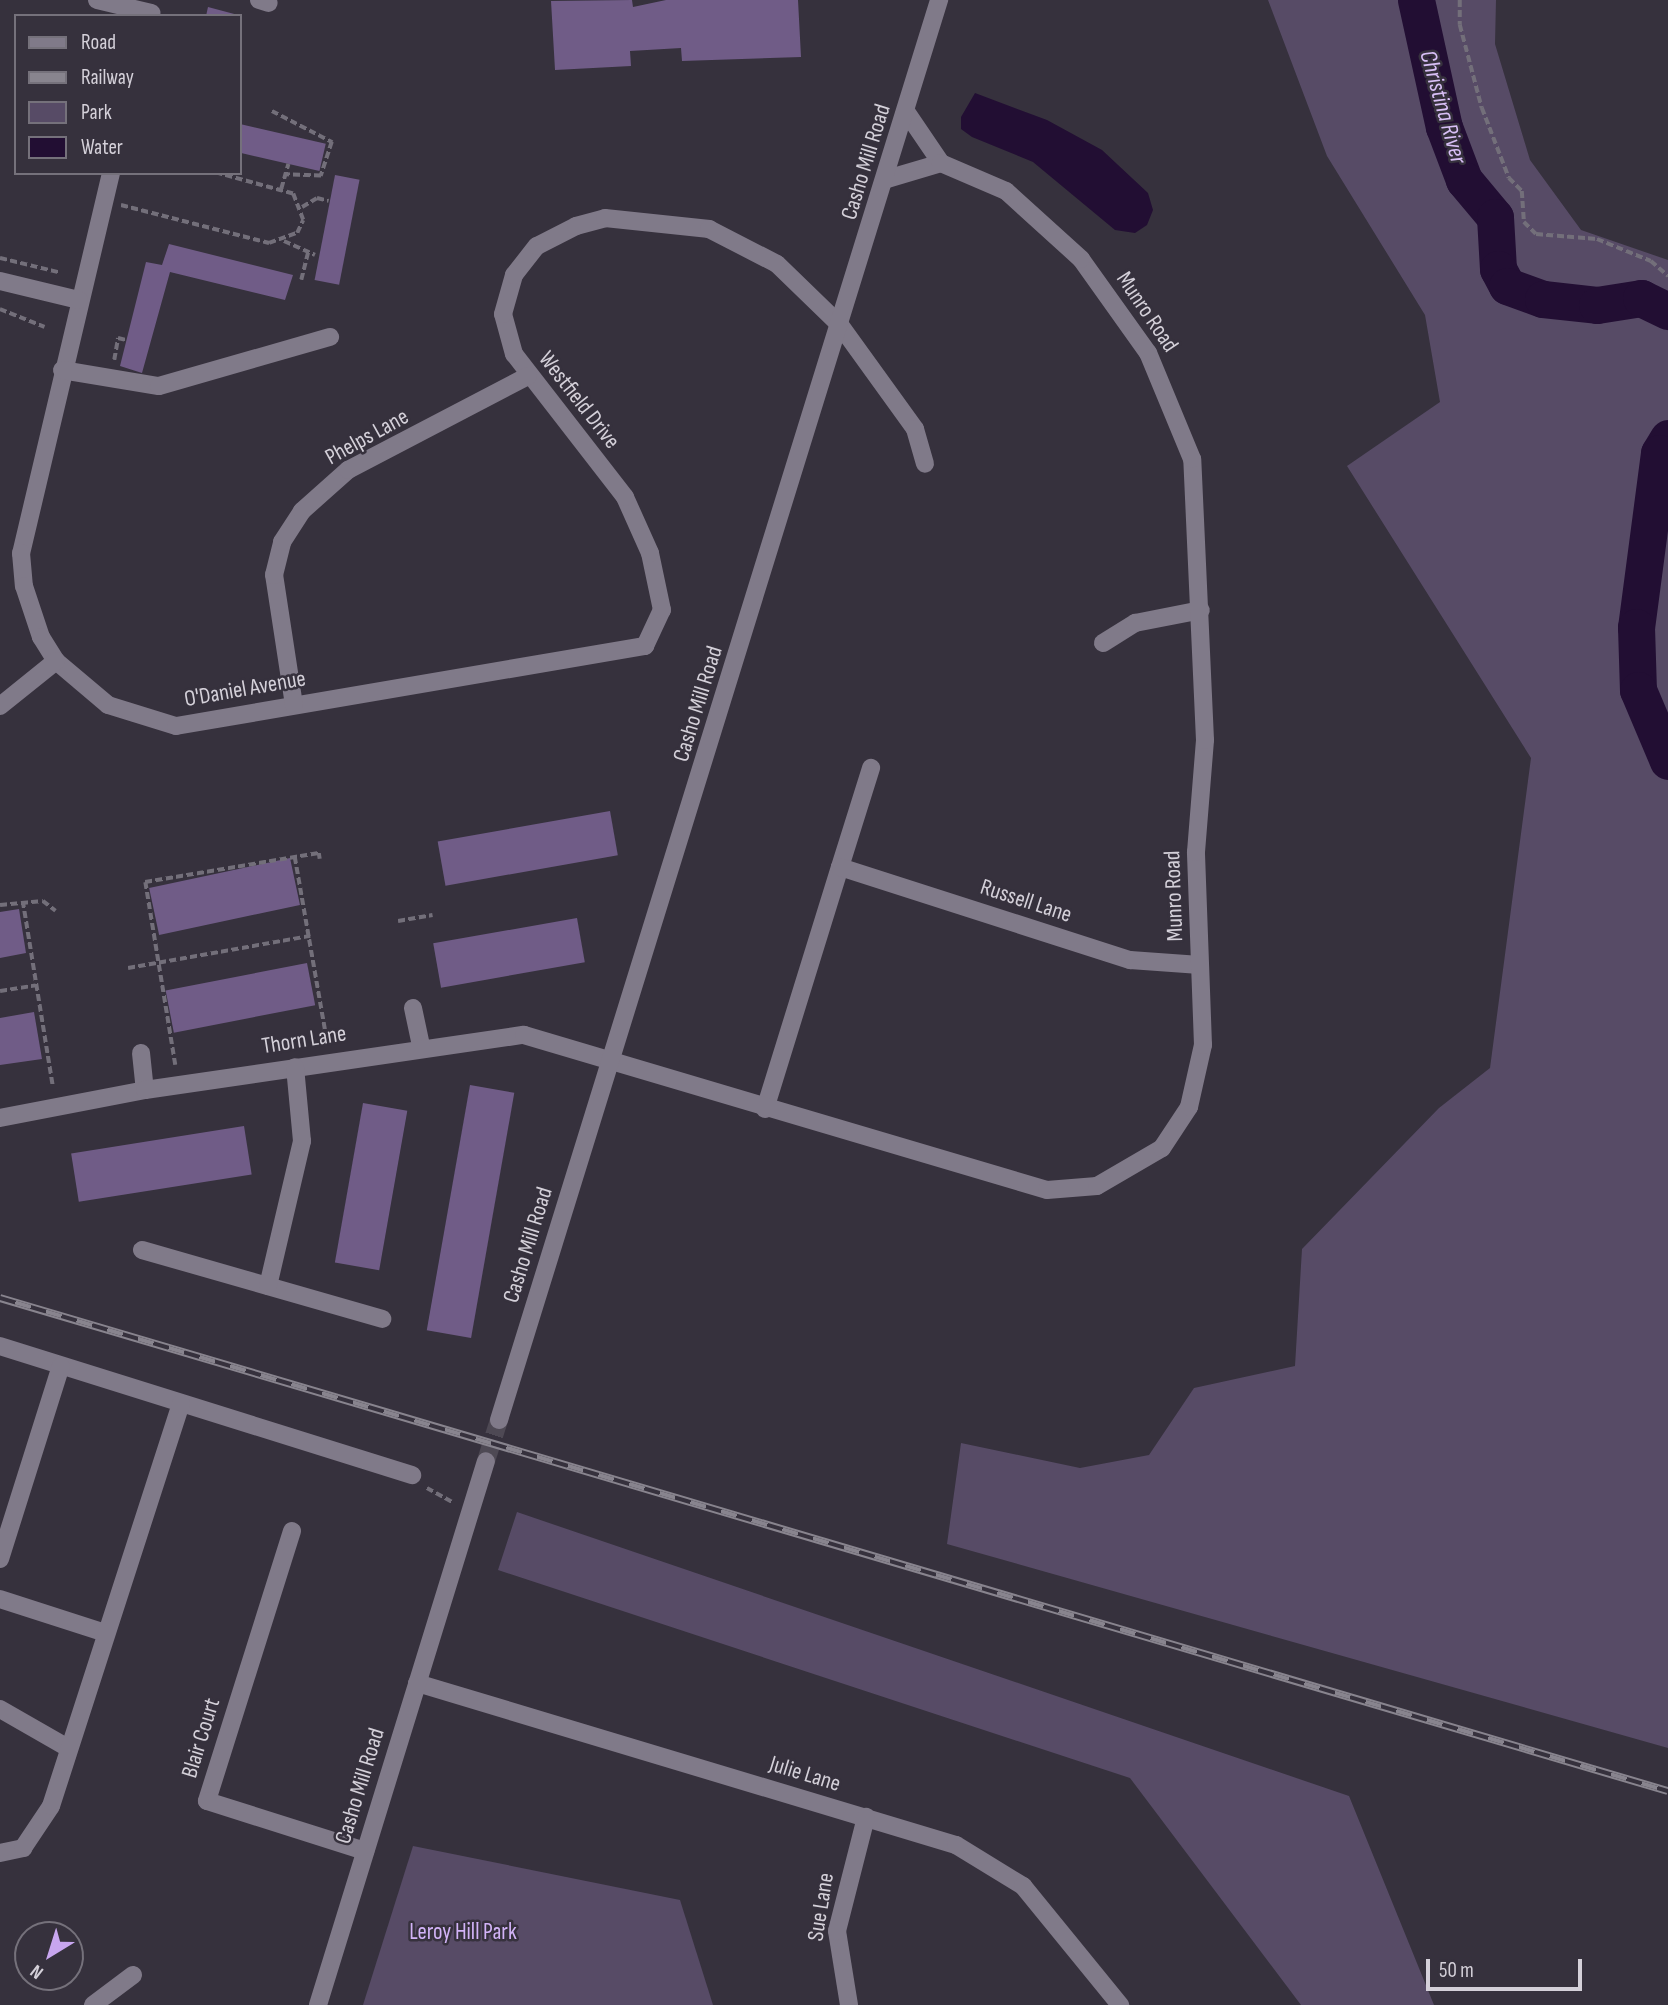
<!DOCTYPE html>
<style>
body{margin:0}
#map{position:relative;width:1668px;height:2005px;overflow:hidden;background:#36313d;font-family:"Sofia Sans Condensed",sans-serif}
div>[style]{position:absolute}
.green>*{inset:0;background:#574b66}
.water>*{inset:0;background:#220e33}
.river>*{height:37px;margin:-18.5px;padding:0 18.5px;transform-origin:18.5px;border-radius:18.5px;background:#220e33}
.building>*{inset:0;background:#705c87;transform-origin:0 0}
.minor-tunnel>*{height:18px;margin-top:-9px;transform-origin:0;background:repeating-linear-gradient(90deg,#4e4954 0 18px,transparent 0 27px)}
.path>*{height:3.5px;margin-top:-1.75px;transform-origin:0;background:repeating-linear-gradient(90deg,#736f7a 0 7px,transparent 0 10.5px)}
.minor>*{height:18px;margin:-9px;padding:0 9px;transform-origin:9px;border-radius:9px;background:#807a89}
.rail>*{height:8px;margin-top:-4px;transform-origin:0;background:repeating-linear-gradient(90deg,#36313d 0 16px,#88848e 0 32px);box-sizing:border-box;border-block:2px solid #88848e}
span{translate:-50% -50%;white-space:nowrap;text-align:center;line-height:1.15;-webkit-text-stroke:5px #36313d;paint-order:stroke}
.street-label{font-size:23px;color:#d4d0d9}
.park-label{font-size:23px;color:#d2b3f7}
.water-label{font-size:24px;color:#d8bff6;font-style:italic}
.legend{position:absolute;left:14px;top:14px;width:228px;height:161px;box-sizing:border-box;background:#36313d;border:2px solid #75717b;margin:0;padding:9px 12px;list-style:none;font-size:21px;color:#d4d0d9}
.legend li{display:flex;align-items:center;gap:14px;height:35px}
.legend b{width:35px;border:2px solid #75717b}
.north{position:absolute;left:14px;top:1921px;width:70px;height:70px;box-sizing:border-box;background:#36313d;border:2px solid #75717b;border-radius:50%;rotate:218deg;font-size:19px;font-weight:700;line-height:28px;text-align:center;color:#d4d0d9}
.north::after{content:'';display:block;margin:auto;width:24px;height:32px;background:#c8a6ef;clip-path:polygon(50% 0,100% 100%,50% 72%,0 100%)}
.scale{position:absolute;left:1426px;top:1959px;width:156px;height:32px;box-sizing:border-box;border:4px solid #d4d0d9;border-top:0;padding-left:9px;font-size:21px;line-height:24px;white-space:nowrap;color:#d4d0d9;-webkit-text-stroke:5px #36313d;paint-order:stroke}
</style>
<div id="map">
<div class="green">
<div style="clip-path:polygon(1268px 0,1496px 0,1495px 44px,1530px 160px,1581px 230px,1668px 260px,1668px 1748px,947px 1544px,961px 1443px,1080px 1468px,1149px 1455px,1194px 1388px,1295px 1366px,1302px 1249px,1439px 1108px,1490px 1068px,1531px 758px,1347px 466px,1440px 402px,1425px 315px,1327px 156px)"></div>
<div style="clip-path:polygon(517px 1512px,1349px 1796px,1434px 2005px,1301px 2005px,1130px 1778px,498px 1570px)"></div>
<div style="clip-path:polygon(413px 1846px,680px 1900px,713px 2005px,363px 2005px)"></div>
</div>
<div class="water">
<div style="clip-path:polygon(975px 93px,1047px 120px,1102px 150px,1148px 193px,1153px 210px,1147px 225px,1135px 233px,1115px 230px,1033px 162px,972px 137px,961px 129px,961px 117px)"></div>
</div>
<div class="river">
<div style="left:1416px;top:0;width:130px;rotate:77.6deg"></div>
<div style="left:1444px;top:127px;width:57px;rotate:69.3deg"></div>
<div style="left:1464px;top:180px;width:48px;rotate:50deg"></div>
<div style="left:1495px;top:217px;width:52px;rotate:86.7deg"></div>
<div style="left:1498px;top:269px;width:19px;rotate:62deg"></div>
<div style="left:1507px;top:286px;width:38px;rotate:20deg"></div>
<div style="left:1543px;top:299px;width:54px;rotate:6.3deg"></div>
<div style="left:1597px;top:305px;width:45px;rotate:-9deg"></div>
<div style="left:1641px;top:298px;width:30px;rotate:26deg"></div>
<div style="left:1668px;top:438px;width:17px;rotate:121deg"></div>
<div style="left:1659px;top:453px;width:176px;rotate:97.5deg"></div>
<div style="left:1636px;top:627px;width:63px;rotate:88.2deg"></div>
<div style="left:1638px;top:690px;width:77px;rotate:67.1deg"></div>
</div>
<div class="building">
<div style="clip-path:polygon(632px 0,633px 7px,666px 0,798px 0,801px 57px,682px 61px,681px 48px,630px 51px,631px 66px,555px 70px,551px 1px)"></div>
<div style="clip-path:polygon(208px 7px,238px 15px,238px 16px,206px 16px)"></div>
<div style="left:240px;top:124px;width:88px;height:28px;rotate:13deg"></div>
<div style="left:335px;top:175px;width:25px;height:107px;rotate:11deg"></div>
<div style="clip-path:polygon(169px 244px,293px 275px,285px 300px,170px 272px,142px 373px,120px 366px,146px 262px,162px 265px)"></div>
<div style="left:610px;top:811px;width:45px;height:175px;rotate:80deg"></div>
<div style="left:290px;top:858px;width:48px;height:144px;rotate:78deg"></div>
<div style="clip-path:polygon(19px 909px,26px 953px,0 958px,0 912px)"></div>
<div style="left:577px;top:918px;width:45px;height:146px;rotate:80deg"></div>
<div style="left:307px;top:963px;width:43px;height:144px;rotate:79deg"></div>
<div style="clip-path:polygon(34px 1012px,42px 1059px,0 1065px,0 1018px)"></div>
<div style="left:470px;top:1085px;width:45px;height:249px;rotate:10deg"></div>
<div style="left:363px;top:1103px;width:45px;height:162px;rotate:10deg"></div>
<div style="left:244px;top:1126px;width:49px;height:175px;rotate:81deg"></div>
</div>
<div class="minor-tunnel">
<div style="left:486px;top:1461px;width:43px;rotate:-72.4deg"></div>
</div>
<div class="path">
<div style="left:1460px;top:0;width:25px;rotate:90deg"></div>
<div style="left:1460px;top:25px;width:86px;rotate:75.2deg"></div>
<div style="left:1482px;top:108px;width:75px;rotate:68.9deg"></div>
<div style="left:1509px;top:178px;width:18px;rotate:45deg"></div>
<div style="left:1522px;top:191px;width:31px;rotate:86deg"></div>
<div style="left:1524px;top:222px;width:17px;rotate:45deg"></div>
<div style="left:1536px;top:234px;width:61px;rotate:4.7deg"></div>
<div style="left:1597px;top:239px;width:58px;rotate:22.2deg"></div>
<div style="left:1651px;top:261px;width:23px;rotate:41deg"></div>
<div style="left:272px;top:111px;width:68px;rotate:27.3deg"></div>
<div style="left:332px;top:142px;width:36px;rotate:108deg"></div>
<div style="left:321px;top:176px;width:36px;rotate:-178deg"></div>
<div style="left:281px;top:189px;width:26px;rotate:-74deg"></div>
<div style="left:121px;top:205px;width:153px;rotate:14.4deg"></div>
<div style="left:269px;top:243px;width:30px;rotate:-20deg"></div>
<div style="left:297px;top:233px;width:14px;rotate:-65deg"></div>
<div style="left:303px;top:220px;width:28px;rotate:-111deg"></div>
<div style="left:293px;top:194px;width:80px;rotate:-164.7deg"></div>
<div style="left:302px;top:207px;width:17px;rotate:-31deg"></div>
<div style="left:317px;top:198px;width:12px;rotate:14deg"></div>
<div style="left:284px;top:241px;width:34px;rotate:24deg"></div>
<div style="left:0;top:258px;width:60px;rotate:13.6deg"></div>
<div style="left:301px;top:280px;width:29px;rotate:-76deg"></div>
<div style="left:0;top:309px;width:48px;rotate:21.8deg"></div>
<div style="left:114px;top:360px;width:22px;rotate:-80deg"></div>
<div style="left:118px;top:338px;width:8px;rotate:14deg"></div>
<div style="left:295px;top:857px;width:186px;rotate:80.1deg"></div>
<div style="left:23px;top:901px;width:187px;rotate:80.8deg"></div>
<div style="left:0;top:905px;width:43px;rotate:-5.3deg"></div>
<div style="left:43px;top:901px;width:16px;rotate:38deg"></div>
<div style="left:398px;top:921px;width:35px;rotate:-10deg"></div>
<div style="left:128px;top:968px;width:185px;rotate:-10deg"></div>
<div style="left:0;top:991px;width:36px;rotate:-9deg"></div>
<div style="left:175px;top:1065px;width:185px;rotate:-99.3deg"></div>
<div style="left:145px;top:882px;width:176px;rotate:-9.5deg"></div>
<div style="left:319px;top:853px;width:6px;rotate:81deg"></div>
<div style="left:427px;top:1488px;width:29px;rotate:29deg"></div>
</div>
<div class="minor">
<div style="left:97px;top:0;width:56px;rotate:13.5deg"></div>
<div style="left:259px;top:0;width:10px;rotate:17deg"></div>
<div style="left:111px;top:173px;width:391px;rotate:103.3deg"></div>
<div style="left:21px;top:553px;width:33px;rotate:85deg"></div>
<div style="left:24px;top:586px;width:54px;rotate:71.6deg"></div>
<div style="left:41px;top:637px;width:28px;rotate:58deg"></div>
<div style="left:56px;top:661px;width:68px;rotate:40.2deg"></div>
<div style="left:108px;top:705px;width:71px;rotate:17.2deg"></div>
<div style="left:176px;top:726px;width:476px;rotate:-9.7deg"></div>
<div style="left:645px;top:646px;width:40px;rotate:-65deg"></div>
<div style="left:662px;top:610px;width:58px;rotate:-101.9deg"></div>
<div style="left:650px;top:553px;width:61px;rotate:-114.1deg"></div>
<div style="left:625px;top:497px;width:181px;rotate:-127.8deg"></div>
<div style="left:514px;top:354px;width:41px;rotate:-105.4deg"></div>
<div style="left:503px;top:314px;width:41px;rotate:-74.2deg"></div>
<div style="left:514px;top:275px;width:37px;rotate:-52deg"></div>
<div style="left:537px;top:246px;width:44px;rotate:-27.1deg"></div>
<div style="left:576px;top:226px;width:30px;rotate:-15deg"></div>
<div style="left:605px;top:218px;width:105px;rotate:6deg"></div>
<div style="left:709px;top:229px;width:76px;rotate:27.2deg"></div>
<div style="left:777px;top:264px;width:88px;rotate:44.1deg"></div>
<div style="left:840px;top:325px;width:128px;rotate:54.2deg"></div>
<div style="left:915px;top:429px;width:36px;rotate:74deg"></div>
<div style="left:887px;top:179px;width:56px;rotate:-16.5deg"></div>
<div style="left:941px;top:163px;width:60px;rotate:-124.2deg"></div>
<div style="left:0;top:281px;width:81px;rotate:13.5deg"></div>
<div style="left:62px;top:370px;width:98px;rotate:9.4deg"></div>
<div style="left:159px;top:386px;width:178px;rotate:-16deg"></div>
<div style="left:1103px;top:643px;width:38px;rotate:-32deg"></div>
<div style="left:1135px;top:623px;width:67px;rotate:-11.1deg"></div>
<div style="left:294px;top:705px;width:132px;rotate:-98.7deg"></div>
<div style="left:274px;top:575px;width:34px;rotate:-76deg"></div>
<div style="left:282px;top:542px;width:37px;rotate:-57deg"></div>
<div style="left:302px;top:511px;width:62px;rotate:-41.7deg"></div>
<div style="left:348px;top:470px;width:203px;rotate:-27.6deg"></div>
<div style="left:0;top:706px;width:72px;rotate:-38.8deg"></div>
<div style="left:840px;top:867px;width:104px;rotate:-72.6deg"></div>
<div style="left:413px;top:1008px;width:40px;rotate:78deg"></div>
<div style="left:141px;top:1053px;width:37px;rotate:84deg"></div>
<div style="left:765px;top:1109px;width:253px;rotate:-72.8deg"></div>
<div style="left:840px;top:867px;width:305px;rotate:17.8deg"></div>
<div style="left:1130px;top:960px;width:70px;rotate:4.1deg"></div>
<div style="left:0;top:1118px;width:148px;rotate:-10.9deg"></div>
<div style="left:145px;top:1090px;width:383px;rotate:-8.3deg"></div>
<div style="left:524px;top:1035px;width:545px;rotate:16.51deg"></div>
<div style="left:1047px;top:1190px;width:50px;rotate:-4.6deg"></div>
<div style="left:1097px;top:1186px;width:75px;rotate:-30.3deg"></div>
<div style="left:1162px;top:1148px;width:49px;rotate:-56.6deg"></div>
<div style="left:1189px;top:1107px;width:64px;rotate:-77.3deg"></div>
<div style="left:1203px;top:1045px;width:193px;rotate:-92.1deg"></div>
<div style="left:1196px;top:852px;width:112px;rotate:-85.4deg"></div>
<div style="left:1205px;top:740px;width:281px;rotate:-92.6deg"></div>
<div style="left:1192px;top:459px;width:115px;rotate:-112.5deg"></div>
<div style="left:1148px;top:353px;width:115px;rotate:-125.5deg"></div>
<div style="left:1081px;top:259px;width:101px;rotate:-137.8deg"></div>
<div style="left:1006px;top:191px;width:71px;rotate:-156.7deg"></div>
<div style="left:142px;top:1250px;width:250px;rotate:16deg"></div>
<div style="left:268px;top:1286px;width:149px;rotate:-76.8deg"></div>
<div style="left:302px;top:1141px;width:74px;rotate:-95.4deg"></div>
<div style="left:0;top:1346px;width:432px;rotate:17.4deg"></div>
<div style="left:499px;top:1420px;width:1487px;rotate:-72.78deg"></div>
<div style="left:292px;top:1531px;width:283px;rotate:107.5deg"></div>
<div style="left:207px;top:1801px;width:166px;rotate:17.6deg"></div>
<div style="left:0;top:1559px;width:202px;rotate:-72.5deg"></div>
<div style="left:0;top:1599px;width:110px;rotate:17.9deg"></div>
<div style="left:417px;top:1683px;width:563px;rotate:16.73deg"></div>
<div style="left:956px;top:1845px;width:79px;rotate:31.5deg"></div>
<div style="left:1023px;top:1886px;width:154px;rotate:50.8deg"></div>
<div style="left:0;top:1709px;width:78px;rotate:29.8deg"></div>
<div style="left:0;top:1853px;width:24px;rotate:-12deg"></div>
<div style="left:23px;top:1848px;width:50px;rotate:-56.3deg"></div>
<div style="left:51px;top:1806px;width:423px;rotate:-72.1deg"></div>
<div style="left:93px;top:2005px;width:50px;rotate:-36.9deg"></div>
<div style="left:318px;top:2005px;width:569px;rotate:-72.84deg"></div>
<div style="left:849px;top:2005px;width:75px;rotate:-99.2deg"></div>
<div style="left:837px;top:1931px;width:118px;rotate:-75.7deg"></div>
</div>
<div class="rail">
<div style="left:0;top:1298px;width:1739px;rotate:16.47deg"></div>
</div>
<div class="street-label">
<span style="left:866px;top:162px;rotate:-73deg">Casho Mill Road</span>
<span style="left:1147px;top:312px;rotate:56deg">Munro Road</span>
<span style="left:579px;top:400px;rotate:52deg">Westfield Drive</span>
<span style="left:367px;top:437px;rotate:-29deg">Phelps Lane</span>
<span style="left:245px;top:689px;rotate:-10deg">O'Daniel Avenue</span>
<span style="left:698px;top:704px;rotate:-73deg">Casho Mill Road</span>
<span style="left:1174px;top:896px;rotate:-92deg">Munro Road</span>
<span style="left:1026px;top:901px;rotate:18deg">Russell Lane</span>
<span style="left:304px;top:1040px;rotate:-9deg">Thorn Lane</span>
<span style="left:528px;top:1245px;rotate:-73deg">Casho Mill Road</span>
<span style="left:201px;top:1738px;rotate:-73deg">Blair Court</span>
<span style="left:805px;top:1774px;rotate:17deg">Julie Lane</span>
<span style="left:360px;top:1786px;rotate:-73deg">Casho Mill Road</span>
<span style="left:821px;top:1907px;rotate:-81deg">Sue Lane</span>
</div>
<div class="park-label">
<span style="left:463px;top:1932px">Leroy Hill Park</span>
</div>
<div class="water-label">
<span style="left:1443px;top:107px;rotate:74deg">Christina River</span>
</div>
<ul class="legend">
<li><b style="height:9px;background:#807a89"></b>Road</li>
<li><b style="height:9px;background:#88848e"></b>Railway</li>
<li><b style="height:19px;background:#574b66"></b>Park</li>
<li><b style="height:19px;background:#220e33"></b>Water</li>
</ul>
<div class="north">N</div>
<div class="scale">50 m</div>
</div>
